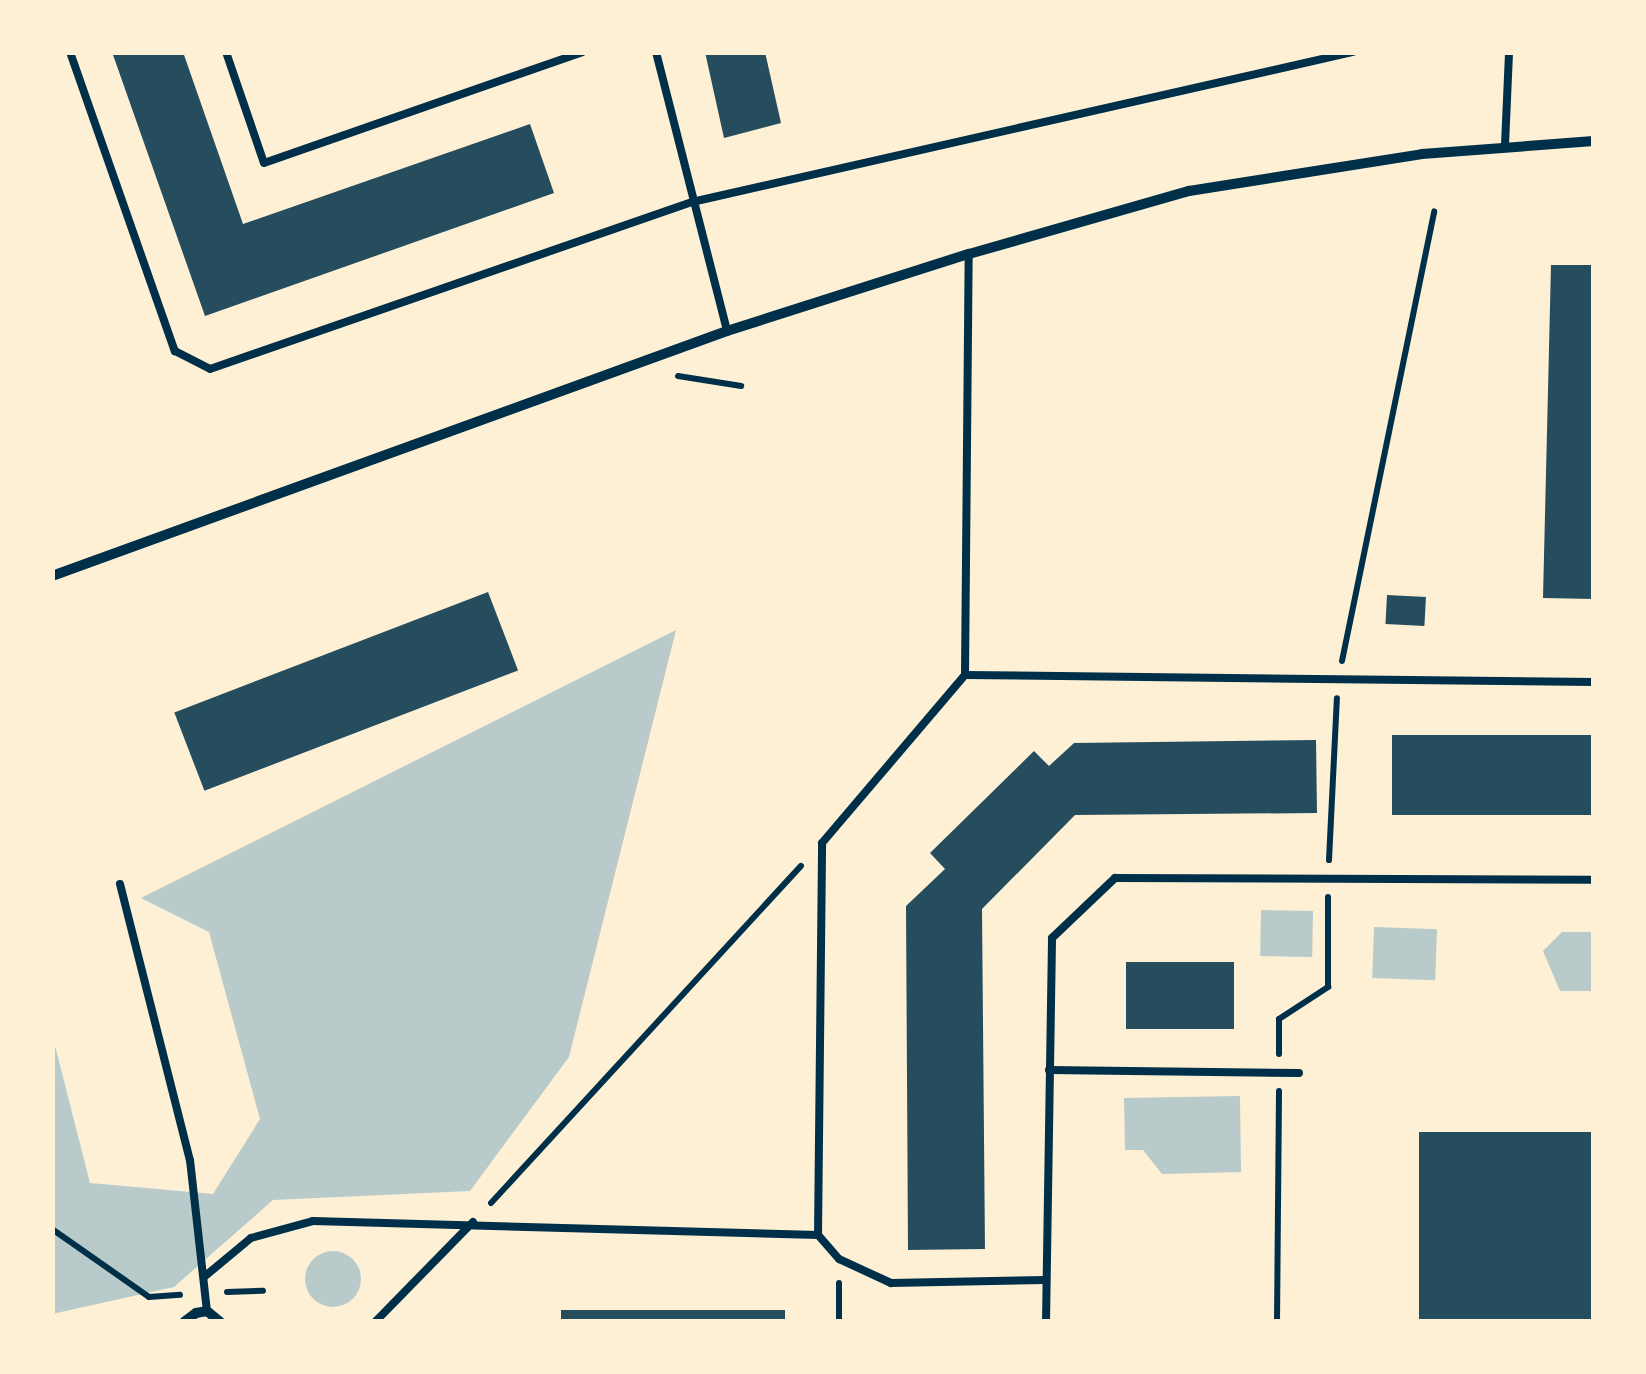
<!DOCTYPE html>
<style>
body{margin:0}
#map{position:relative;width:1646px;height:1374px;overflow:hidden;background:#fdf0d5;font-family:"Fira Sans",sans-serif}
div>[style]{position:absolute}
.green>*{inset:0;background:#b9caca;transform-origin:0 0}
.round{border-radius:50%}
.building>*{inset:0;background:#264d5e;transform-origin:0 0}
.path>*{height:6px;margin:-3px;padding:0 3px;transform-origin:3px;border-radius:3px;background:#003049}
.service>*{height:8px;margin:-4px;padding:0 4px;transform-origin:4px;border-radius:4px;background:#003049}
.minor>*{height:10px;margin:-5px;padding:0 5px;transform-origin:5px;border-radius:5px;background:#003049}
span{translate:-50% -50%;white-space:nowrap;text-align:center;line-height:1.15;-webkit-text-stroke:8px #fdf0d5;paint-order:stroke}
.frame{position:absolute;inset:0;border:55px solid #fdf0d5;pointer-events:none}
</style>
<div id="map">
<div class="green">
<div style="clip-path:polygon(676px 630px,569px 1057px,470px 1191px,273px 1200px,174px 1287px,52px 1314px,52px 1034px,90px 1183px,213px 1194px,260px 1119px,209px 932px,141px 898px)"></div>
<div style="left:1313px;top:911px;width:46px;height:52px;rotate:91deg"></div>
<div style="left:1374px;top:927px;width:63px;height:51px;rotate:2deg"></div>
<div style="clip-path:polygon(1562px 932px,1593px 932px,1593px 991px,1560px 991px,1543px 951px)"></div>
<div style="clip-path:polygon(1240px 1096px,1241px 1172px,1162px 1174px,1143px 1150px,1125px 1150px,1124px 1098px)"></div>
<div class="round" style="left:305px;top:1251px;width:56px;height:56px"></div>
</div>
<div class="building">
<div style="clip-path:polygon(112px 52px,183px 52px,243px 224px,530px 124px,554px 193px,205px 316px)"></div>
<div style="clip-path:polygon(705px 52px,765px 52px,781px 123px,724px 138px)"></div>
<div style="clip-path:polygon(1551px 265px,1594px 265px,1594px 599px,1543px 598px)"></div>
<div style="left:488px;top:592px;width:84px;height:336px;rotate:69deg"></div>
<div style="left:1387px;top:595px;width:39px;height:29px;rotate:3deg"></div>
<div style="left:1392px;top:735px;width:202px;height:80px"></div>
<div style="clip-path:polygon(1316px 740px,1317px 813px,1075px 815px,982px 909px,985px 1249px,908px 1250px,906px 906px,945px 869px,930px 853px,1034px 751px,1049px 766px,1074px 743px)"></div>
<div style="left:1126px;top:962px;width:108px;height:67px"></div>
<div style="left:1419px;top:1132px;width:175px;height:190px"></div>
<div style="left:561px;top:1310px;width:224px;height:12px"></div>
</div>
<div class="path">
<div style="left:678px;top:376px;width:64px;rotate:9deg"></div>
<div style="left:1342px;top:661px;width:459px;rotate:-78.4deg"></div>
<div style="left:1329px;top:860px;width:162px;rotate:-87.2deg"></div>
<div style="left:1279px;top:1054px;width:35px;rotate:-90deg"></div>
<div style="left:1279px;top:1019px;width:59px;rotate:-33.1deg"></div>
<div style="left:1328px;top:987px;width:90px;rotate:-90deg"></div>
<div style="left:491px;top:1203px;width:458px;rotate:-47.4deg"></div>
<div style="left:52px;top:1229px;width:118px;rotate:35deg"></div>
<div style="left:149px;top:1297px;width:31px;rotate:-4deg"></div>
<div style="left:839px;top:1283px;width:39px;rotate:90deg"></div>
<div style="left:227px;top:1292px;width:36px;rotate:-2deg"></div>
<div style="left:1277px;top:1322px;width:231px;rotate:-89.5deg"></div>
</div>
<div class="service">
<div style="left:70px;top:52px;width:317px;rotate:70.7deg"></div>
<div style="left:175px;top:351px;width:39px;rotate:27deg"></div>
<div style="left:210px;top:369px;width:510px;rotate:-19.11deg"></div>
<div style="left:692px;top:202px;width:678px;rotate:-12.79deg"></div>
<div style="left:226px;top:52px;width:117px;rotate:71.1deg"></div>
<div style="left:264px;top:163px;width:337px;rotate:-19.2deg"></div>
<div style="left:656px;top:52px;width:288px;rotate:75.7deg"></div>
<div style="left:1505px;top:145px;width:93px;rotate:-87.5deg"></div>
<div style="left:965px;top:675px;width:421px;rotate:-89.5deg"></div>
<div style="left:120px;top:884px;width:285px;rotate:75.8deg"></div>
<div style="left:190px;top:1160px;width:152px;rotate:83.6deg"></div>
<div style="left:1049px;top:1070px;width:250px;rotate:0.7deg"></div>
<div style="left:204px;top:1277px;width:61px;rotate:-39.7deg"></div>
<div style="left:251px;top:1238px;width:64px;rotate:-15.3deg"></div>
<div style="left:313px;top:1221px;width:505px;rotate:1.59deg"></div>
<div style="left:1045px;top:1280px;width:154px;rotate:178.9deg"></div>
<div style="left:891px;top:1283px;width:57px;rotate:-155.2deg"></div>
<div style="left:839px;top:1259px;width:32px;rotate:-131deg"></div>
<div style="left:818px;top:1235px;width:392px;rotate:-89.4deg"></div>
<div style="left:822px;top:843px;width:221px;rotate:-49.6deg"></div>
<div style="left:965px;top:675px;width:629px;rotate:0.64deg"></div>
<div style="left:375px;top:1322px;width:140px;rotate:-45.6deg"></div>
<div style="left:1046px;top:1322px;width:384px;rotate:-89.1deg"></div>
<div style="left:1052px;top:938px;width:87px;rotate:-43.6deg"></div>
<div style="left:1115px;top:878px;width:479px;rotate:0.2deg"></div>
</div>
<div class="minor">
<div style="left:52px;top:576px;width:718px;rotate:-19.95deg"></div>
<div style="left:727px;top:331px;width:254px;rotate:-17.7deg"></div>
<div style="left:969px;top:254px;width:229px;rotate:-16deg"></div>
<div style="left:1189px;top:191px;width:236px;rotate:-9deg"></div>
<div style="left:1422px;top:154px;width:172px;rotate:-4.3deg"></div>
<div style="left:184px;top:1322px;width:15px;rotate:-37deg"></div>
<div style="left:196px;top:1313px;width:11px;rotate:-10deg"></div>
<div style="left:207px;top:1311px;width:17px;rotate:40deg"></div>
</div>
<div class="frame"></div>
</div>
